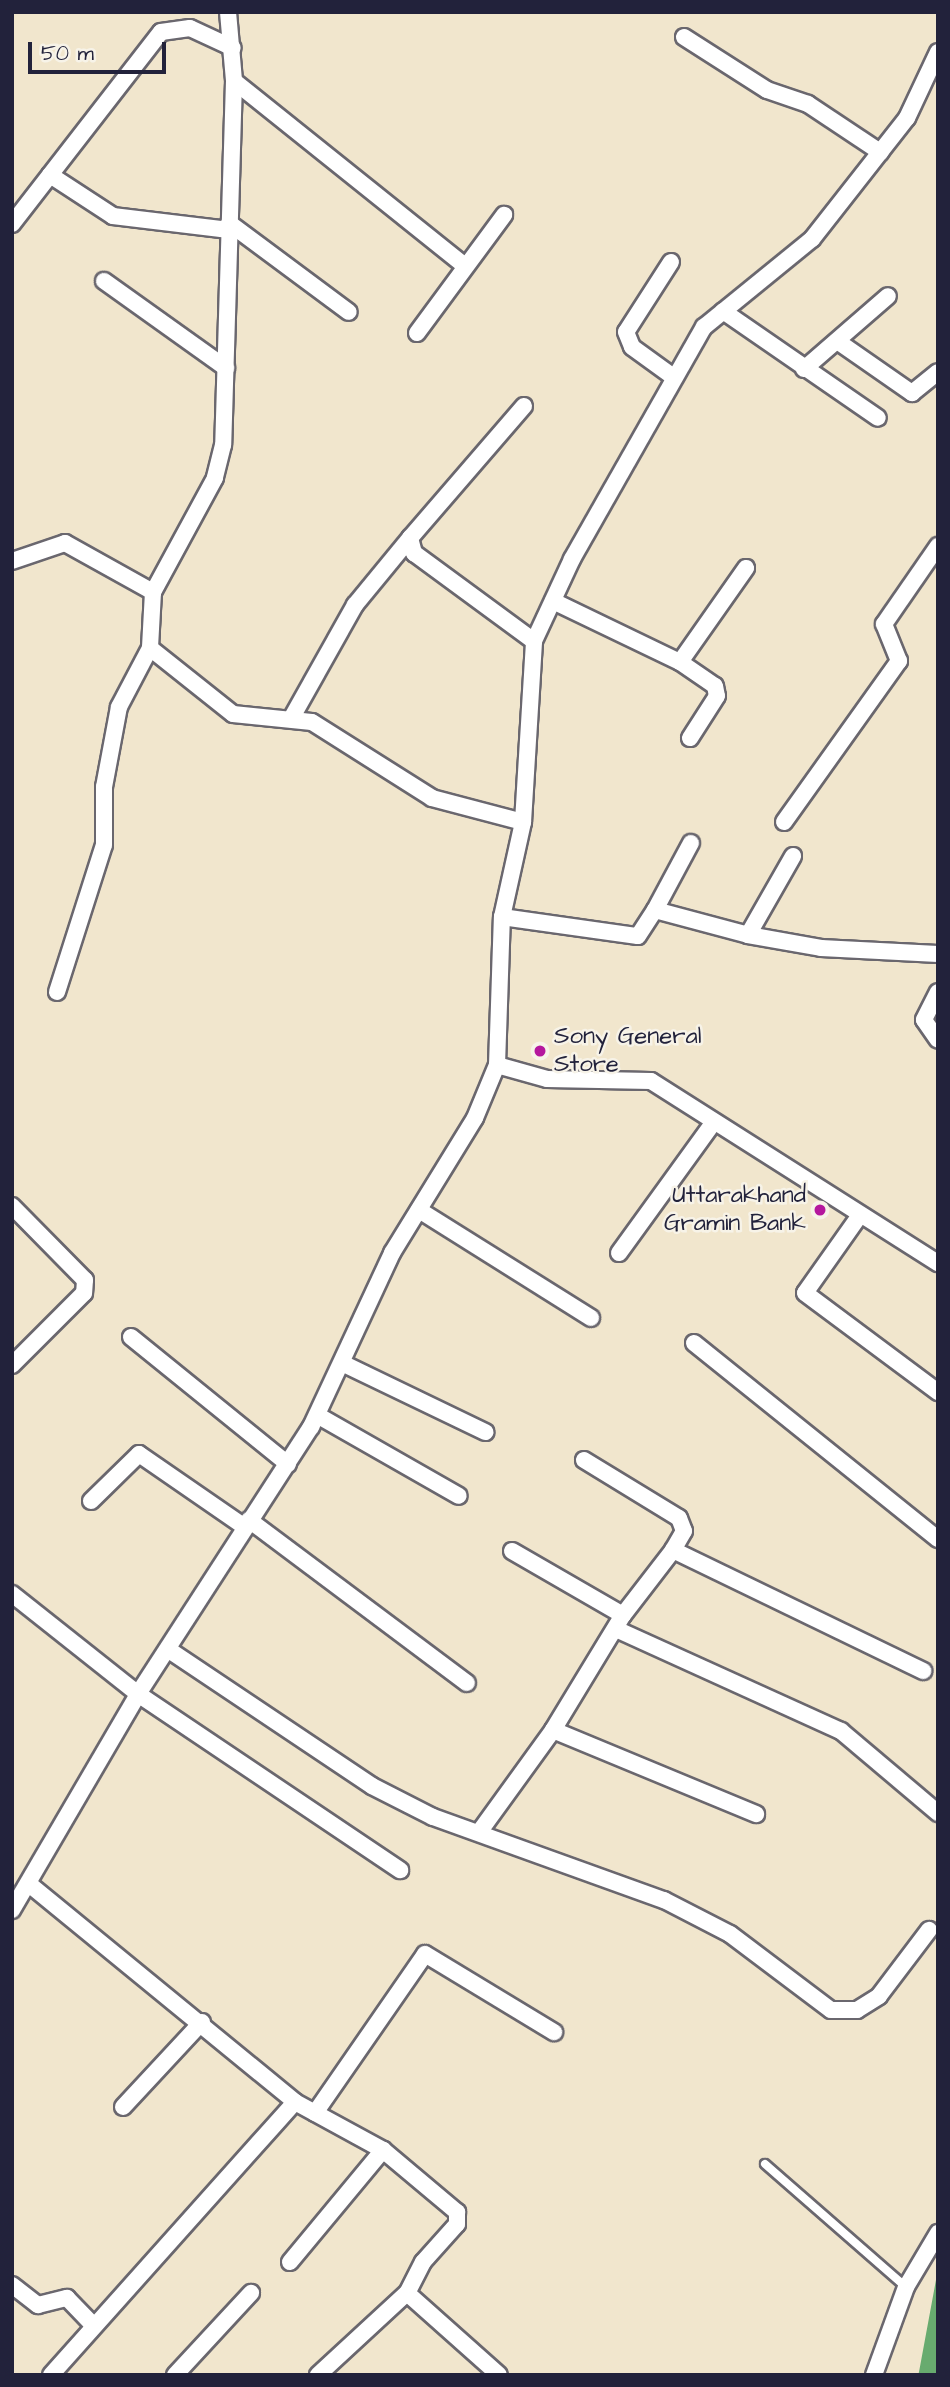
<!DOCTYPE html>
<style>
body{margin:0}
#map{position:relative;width:950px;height:2387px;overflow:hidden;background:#f1e6cd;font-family:"Architects Daughter",sans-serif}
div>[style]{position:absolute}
.forest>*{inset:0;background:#68ab6f}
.roads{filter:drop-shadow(2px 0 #6a676e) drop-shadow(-2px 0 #6a676e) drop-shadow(0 2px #6a676e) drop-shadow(0 -2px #6a676e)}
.lane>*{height:8px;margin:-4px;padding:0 4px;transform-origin:4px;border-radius:4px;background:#fff}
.street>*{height:16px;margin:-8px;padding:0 8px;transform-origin:8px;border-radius:8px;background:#fff}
.dots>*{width:19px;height:19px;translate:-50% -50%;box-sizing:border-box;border:4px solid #f7f3e8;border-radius:50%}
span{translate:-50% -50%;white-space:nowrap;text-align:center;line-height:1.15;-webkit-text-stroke:5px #f7f3e8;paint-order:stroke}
.poi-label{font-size:24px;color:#22223b}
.left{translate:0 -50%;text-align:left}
.right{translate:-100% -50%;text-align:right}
.frame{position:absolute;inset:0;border:14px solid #22223b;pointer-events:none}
.scale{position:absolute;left:28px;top:42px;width:138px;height:32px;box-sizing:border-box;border:4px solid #22223b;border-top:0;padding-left:9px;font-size:21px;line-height:24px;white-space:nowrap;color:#22223b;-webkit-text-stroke:5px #f7f3e8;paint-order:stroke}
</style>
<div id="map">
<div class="forest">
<div style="clip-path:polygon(938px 2269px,938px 2375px,918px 2375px,919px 2372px)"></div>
</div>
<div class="roads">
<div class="lane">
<div style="left:765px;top:2164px;width:187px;rotate:41.1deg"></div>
</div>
<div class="street">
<div style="left:228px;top:12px;width:69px;rotate:85deg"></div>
<div style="left:234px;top:81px;width:364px;rotate:91.7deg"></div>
<div style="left:223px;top:445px;width:34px;rotate:104deg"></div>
<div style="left:215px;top:478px;width:130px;rotate:118.5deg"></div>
<div style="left:153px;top:592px;width:56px;rotate:93.1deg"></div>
<div style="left:150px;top:648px;width:106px;rotate:38.5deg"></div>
<div style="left:233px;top:714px;width:79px;rotate:5.8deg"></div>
<div style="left:312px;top:722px;width:142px;rotate:32.3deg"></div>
<div style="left:432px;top:798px;width:94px;rotate:14.8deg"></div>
<div style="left:684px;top:37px;width:98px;rotate:32.6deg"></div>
<div style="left:767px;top:90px;width:43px;rotate:18.9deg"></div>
<div style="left:808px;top:104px;width:87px;rotate:33.7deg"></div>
<div style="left:234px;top:81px;width:296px;rotate:38.7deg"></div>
<div style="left:229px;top:223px;width:149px;rotate:36.6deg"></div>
<div style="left:12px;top:224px;width:62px;rotate:-52.2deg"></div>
<div style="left:229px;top:230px;width:117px;rotate:-173.1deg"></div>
<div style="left:113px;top:216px;width:75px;rotate:-146.9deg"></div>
<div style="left:50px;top:175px;width:181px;rotate:-52.2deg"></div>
<div style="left:161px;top:32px;width:29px;rotate:-8deg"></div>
<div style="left:190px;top:28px;width:47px;rotate:24.9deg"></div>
<div style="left:671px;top:262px;width:83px;rotate:122.7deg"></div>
<div style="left:626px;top:332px;width:16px;rotate:68deg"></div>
<div style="left:632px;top:347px;width:49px;rotate:35.9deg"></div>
<div style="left:104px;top:281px;width:150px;rotate:35.5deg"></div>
<div style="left:723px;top:311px;width:188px;rotate:34.6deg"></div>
<div style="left:417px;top:333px;width:147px;rotate:-53.6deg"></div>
<div style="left:840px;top:343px;width:88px;rotate:34.8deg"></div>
<div style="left:912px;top:393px;width:33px;rotate:-39deg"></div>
<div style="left:804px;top:369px;width:111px;rotate:-41deg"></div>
<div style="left:524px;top:406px;width:174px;rotate:130.8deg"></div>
<div style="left:410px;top:538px;width:16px;rotate:75deg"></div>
<div style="left:414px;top:553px;width:149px;rotate:36.3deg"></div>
<div style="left:12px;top:561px;width:56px;rotate:-18.8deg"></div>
<div style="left:65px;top:543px;width:101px;rotate:29.1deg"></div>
<div style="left:553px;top:601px;width:141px;rotate:25.7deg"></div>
<div style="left:680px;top:662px;width:42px;rotate:34.4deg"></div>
<div style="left:715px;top:686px;width:10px;rotate:79deg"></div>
<div style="left:717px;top:696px;width:50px;rotate:122.7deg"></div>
<div style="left:680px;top:662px;width:115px;rotate:-54.9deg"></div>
<div style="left:291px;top:719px;width:131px;rotate:-60.7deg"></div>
<div style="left:355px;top:605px;width:87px;rotate:-50.6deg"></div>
<div style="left:784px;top:822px;width:198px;rotate:-54.5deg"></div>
<div style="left:899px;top:661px;width:40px;rotate:-112deg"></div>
<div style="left:884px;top:624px;width:95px;rotate:-55.3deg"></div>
<div style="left:655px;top:910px;width:76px;rotate:-61.8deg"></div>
<div style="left:502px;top:917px;width:137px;rotate:8deg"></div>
<div style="left:638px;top:936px;width:31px;rotate:-57deg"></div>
<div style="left:655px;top:910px;width:96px;rotate:15deg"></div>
<div style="left:748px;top:935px;width:91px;rotate:-60.3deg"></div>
<div style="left:748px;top:935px;width:74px;rotate:10.1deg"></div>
<div style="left:821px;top:948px;width:117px;rotate:2.9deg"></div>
<div style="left:57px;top:992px;width:154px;rotate:-72.3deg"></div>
<div style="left:104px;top:845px;width:58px;rotate:-90deg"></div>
<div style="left:104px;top:787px;width:81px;rotate:-79.4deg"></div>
<div style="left:119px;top:707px;width:67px;rotate:-62.3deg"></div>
<div style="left:938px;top:992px;width:31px;rotate:117deg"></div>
<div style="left:924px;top:1020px;width:24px;rotate:55deg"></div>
<div style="left:497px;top:1065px;width:52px;rotate:15.6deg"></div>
<div style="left:547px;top:1079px;width:104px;rotate:1.1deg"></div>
<div style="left:651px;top:1081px;width:340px;rotate:32.4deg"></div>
<div style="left:12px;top:1206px;width:104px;rotate:45.4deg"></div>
<div style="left:85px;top:1280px;width:13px;rotate:94deg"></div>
<div style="left:84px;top:1293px;width:102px;rotate:135deg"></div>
<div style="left:419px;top:1210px;width:203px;rotate:32.1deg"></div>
<div style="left:860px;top:1215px;width:95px;rotate:125.2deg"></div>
<div style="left:805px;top:1293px;width:166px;rotate:36.7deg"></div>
<div style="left:619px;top:1253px;width:162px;rotate:-54.1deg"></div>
<div style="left:131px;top:1337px;width:202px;rotate:39deg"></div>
<div style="left:694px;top:1343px;width:313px;rotate:38.8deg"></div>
<div style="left:344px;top:1364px;width:157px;rotate:25.7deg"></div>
<div style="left:317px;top:1415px;width:163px;rotate:29.7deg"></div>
<div style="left:584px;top:1460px;width:111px;rotate:31.4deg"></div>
<div style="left:679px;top:1518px;width:14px;rotate:69deg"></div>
<div style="left:684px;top:1531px;width:22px;rotate:120deg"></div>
<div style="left:91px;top:1501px;width:67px;rotate:-44.4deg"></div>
<div style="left:139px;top:1454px;width:129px;rotate:34.6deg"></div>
<div style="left:249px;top:1520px;width:272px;rotate:36.8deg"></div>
<div style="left:512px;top:1551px;width:128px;rotate:30deg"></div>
<div style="left:12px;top:1594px;width:161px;rotate:38.4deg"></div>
<div style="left:138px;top:1694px;width:316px;rotate:33.9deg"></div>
<div style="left:616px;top:1629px;width:247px;rotate:24.4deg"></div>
<div style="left:841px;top:1731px;width:127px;rotate:40.2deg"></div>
<div style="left:169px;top:1650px;width:244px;rotate:33.8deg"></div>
<div style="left:372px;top:1786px;width:68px;rotate:26.9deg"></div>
<div style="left:433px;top:1817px;width:245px;rotate:19.8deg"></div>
<div style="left:664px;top:1900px;width:74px;rotate:27.3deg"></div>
<div style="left:730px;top:1934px;width:126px;rotate:37deg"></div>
<div style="left:831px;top:2010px;width:26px"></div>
<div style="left:857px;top:2010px;width:26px;rotate:-32deg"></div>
<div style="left:879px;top:1996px;width:83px;rotate:-52.9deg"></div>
<div style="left:553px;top:1730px;width:220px;rotate:22.5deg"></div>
<div style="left:480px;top:1831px;width:125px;rotate:-54.1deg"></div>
<div style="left:553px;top:1730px;width:135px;rotate:-58.7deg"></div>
<div style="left:623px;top:1615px;width:82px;rotate:-52.4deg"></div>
<div style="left:673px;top:1550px;width:278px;rotate:25.8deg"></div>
<div style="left:29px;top:1884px;width:344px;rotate:39.3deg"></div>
<div style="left:295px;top:2102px;width:366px;rotate:131.8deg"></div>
<div style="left:12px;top:1910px;width:250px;rotate:-59.7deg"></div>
<div style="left:138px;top:1694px;width:318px;rotate:-57.1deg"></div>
<div style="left:311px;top:1427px;width:192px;rotate:-65deg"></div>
<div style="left:392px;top:1253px;width:158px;rotate:-58.4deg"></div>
<div style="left:475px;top:1118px;width:57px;rotate:-67.5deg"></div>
<div style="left:497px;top:1065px;width:148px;rotate:-88.1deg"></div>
<div style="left:502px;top:917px;width:97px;rotate:-77.5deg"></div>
<div style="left:523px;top:822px;width:181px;rotate:-86.5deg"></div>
<div style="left:534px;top:641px;width:90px;rotate:-65.1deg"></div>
<div style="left:572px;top:559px;width:267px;rotate:-60.4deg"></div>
<div style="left:704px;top:327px;width:139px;rotate:-39.2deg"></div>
<div style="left:812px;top:239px;width:154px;rotate:-51.9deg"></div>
<div style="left:907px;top:118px;width:73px;rotate:-64.8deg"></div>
<div style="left:295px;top:2102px;width:100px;rotate:28.6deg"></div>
<div style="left:383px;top:2150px;width:97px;rotate:40deg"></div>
<div style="left:457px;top:2212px;width:12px;rotate:90deg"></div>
<div style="left:457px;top:2224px;width:51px;rotate:131.8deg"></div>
<div style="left:423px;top:2262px;width:35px;rotate:117deg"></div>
<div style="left:123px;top:2107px;width:116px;rotate:-47.1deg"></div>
<div style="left:315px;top:2113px;width:193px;rotate:-55.3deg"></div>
<div style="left:425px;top:1954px;width:151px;rotate:31.2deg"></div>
<div style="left:290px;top:2262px;width:146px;rotate:-50.3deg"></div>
<div style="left:12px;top:2285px;width:33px;rotate:38deg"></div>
<div style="left:38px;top:2305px;width:30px;rotate:-14deg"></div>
<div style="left:67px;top:2298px;width:37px;rotate:46deg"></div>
<div style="left:175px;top:2375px;width:112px;rotate:-47.2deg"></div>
<div style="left:318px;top:2375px;width:121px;rotate:-42.7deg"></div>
<div style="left:407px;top:2293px;width:123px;rotate:41.7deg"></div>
<div style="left:874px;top:2375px;width:94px;rotate:-70deg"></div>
<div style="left:906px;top:2287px;width:63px;rotate:-59.3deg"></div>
</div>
</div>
<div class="dots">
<div style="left:540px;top:1051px;background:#b5179e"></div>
<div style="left:820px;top:1210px;background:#b5179e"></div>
</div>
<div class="poi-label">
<span class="left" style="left:554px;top:1051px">Sony General<br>Store</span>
<span class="right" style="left:806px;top:1210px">Uttarakhand<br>Gramin Bank</span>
</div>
<div class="frame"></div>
<div class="scale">50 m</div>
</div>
